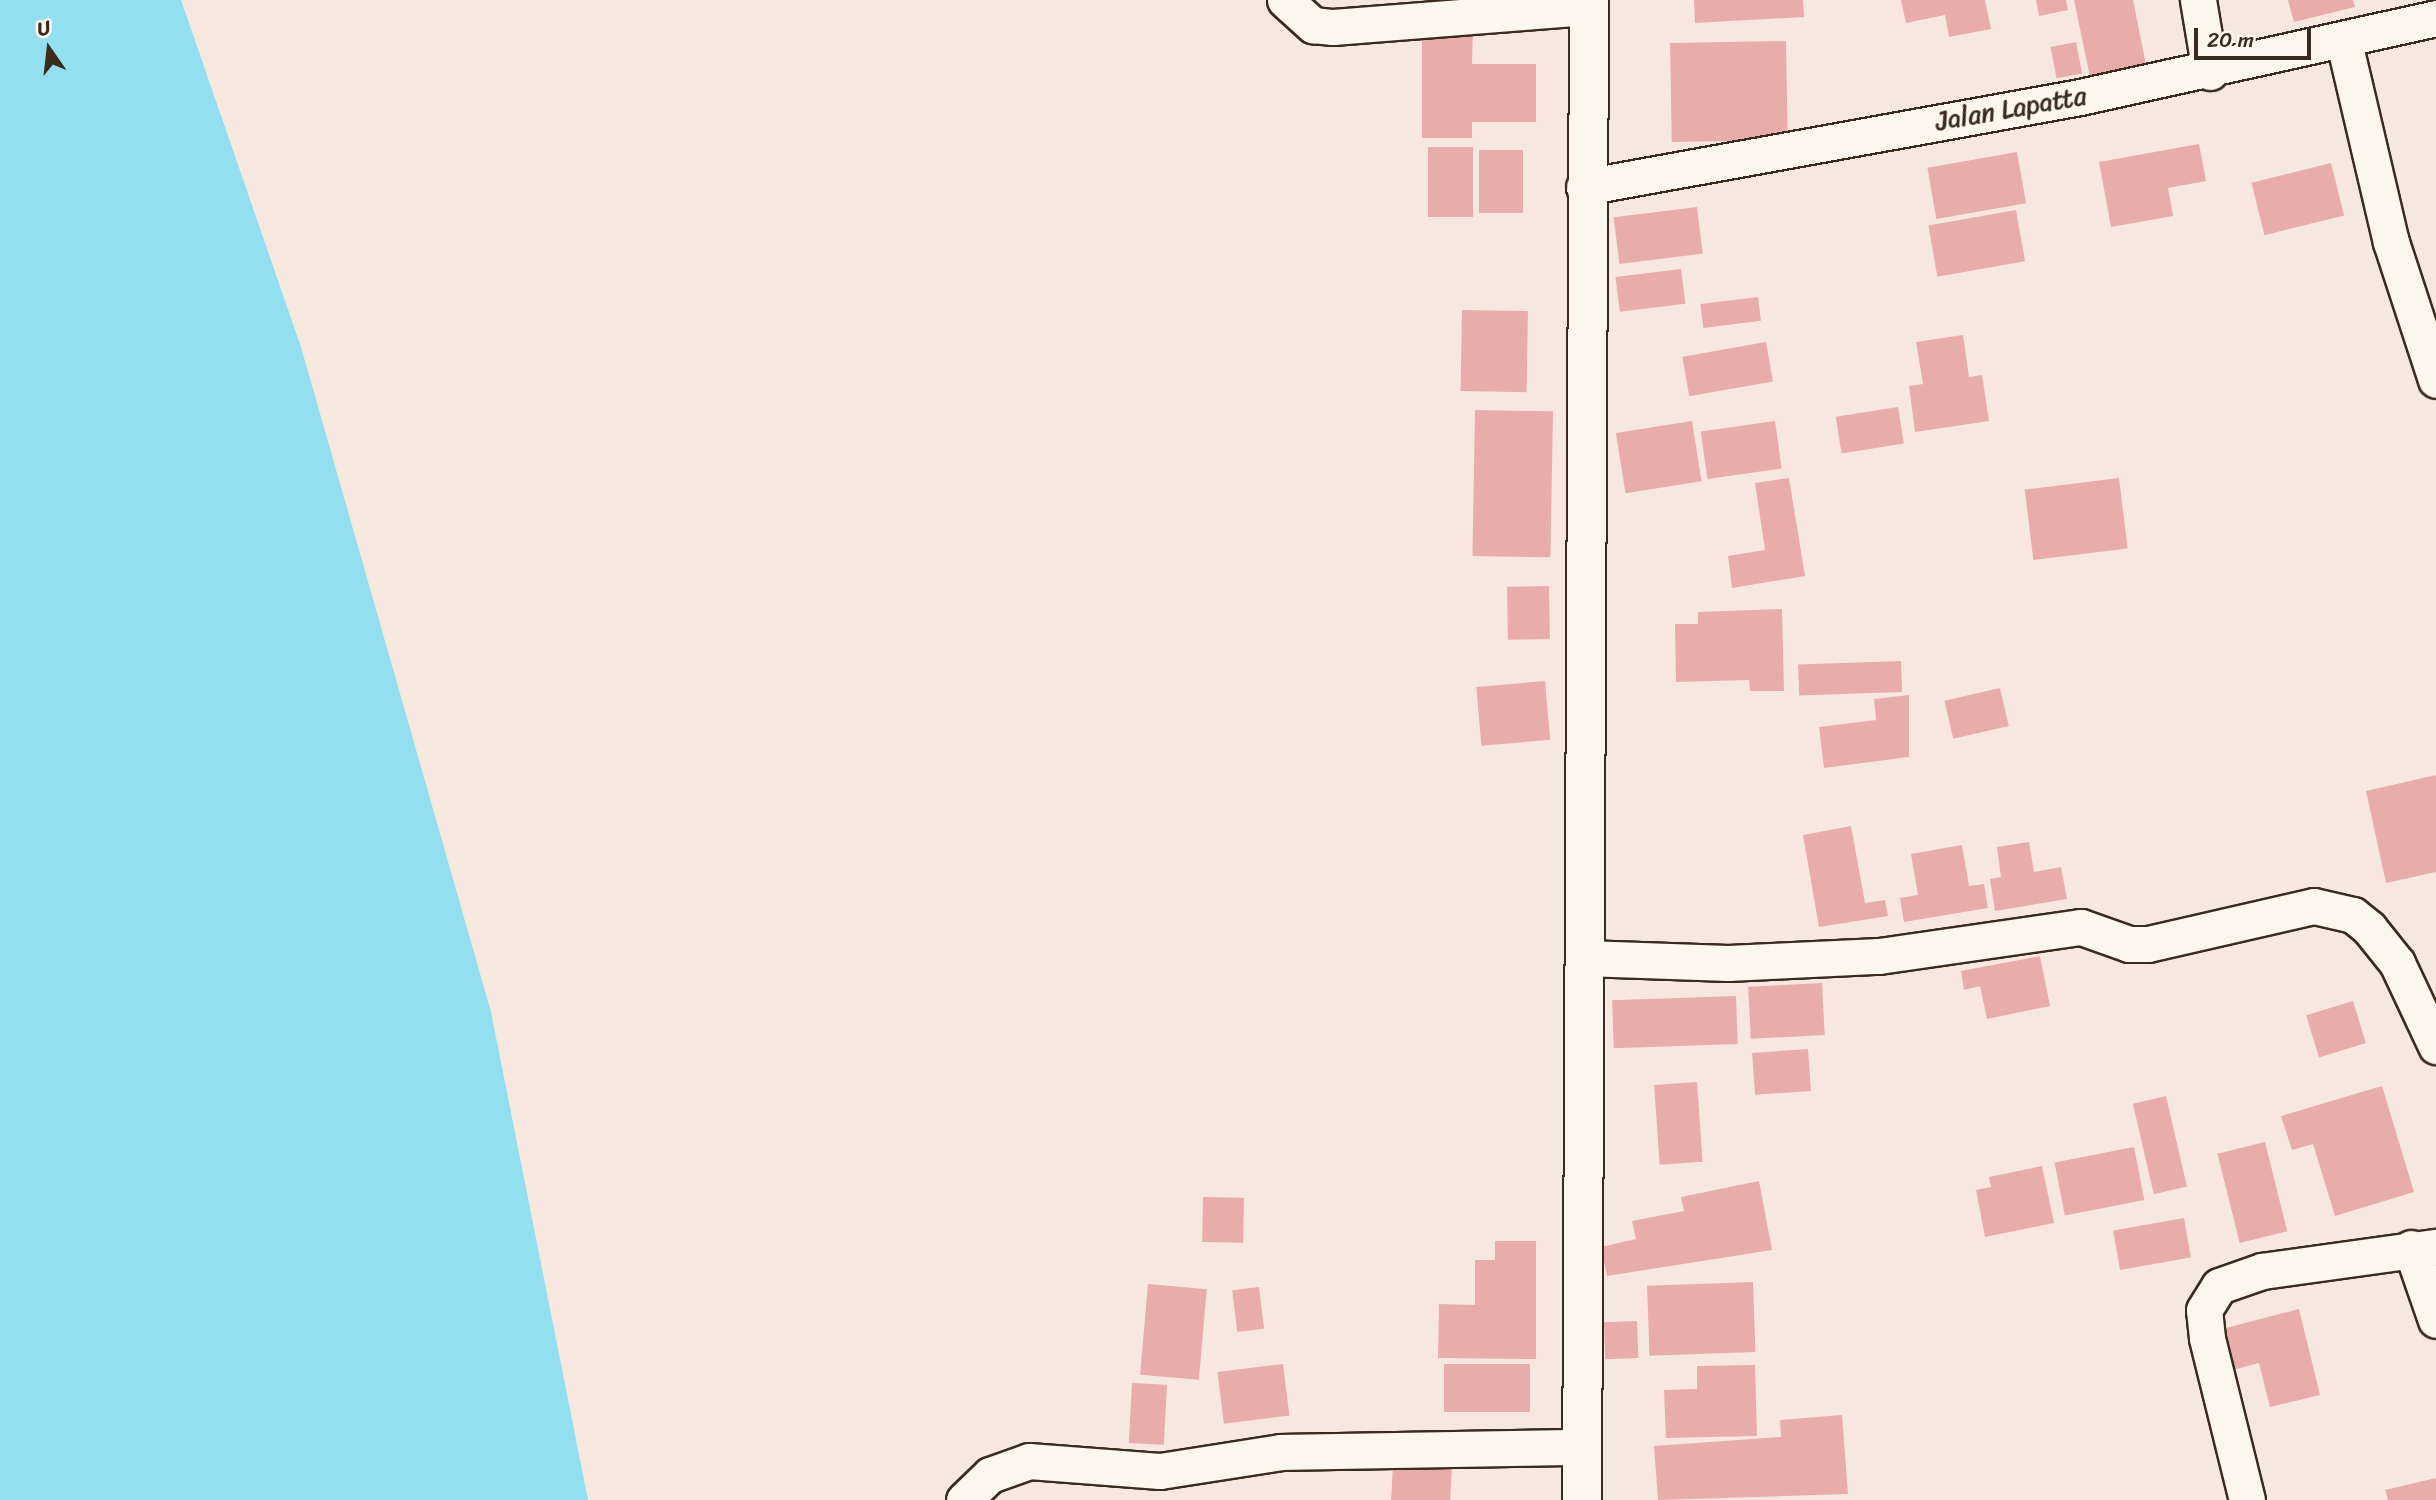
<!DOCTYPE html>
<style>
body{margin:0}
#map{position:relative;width:2436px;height:1500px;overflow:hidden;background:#f7e8df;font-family:Sriracha,sans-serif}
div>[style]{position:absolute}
.water>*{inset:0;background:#91dfef}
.building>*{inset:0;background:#e8adaa;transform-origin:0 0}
.roads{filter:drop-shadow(2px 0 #3b2a1e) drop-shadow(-2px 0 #3b2a1e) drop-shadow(0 2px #3b2a1e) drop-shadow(0 -2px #3b2a1e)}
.street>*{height:35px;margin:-17.5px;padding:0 17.5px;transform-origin:17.5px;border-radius:17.5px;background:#fbf7ec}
.secondary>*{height:38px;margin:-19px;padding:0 19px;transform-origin:19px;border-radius:19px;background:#fbf7ec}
span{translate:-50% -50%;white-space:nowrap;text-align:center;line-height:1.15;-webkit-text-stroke:5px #fbf7ec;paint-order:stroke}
.street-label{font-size:26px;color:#3b2a1e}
.north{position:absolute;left:14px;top:14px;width:70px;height:70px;-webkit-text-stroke:5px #fbf7ec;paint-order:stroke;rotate:346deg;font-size:19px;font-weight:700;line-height:28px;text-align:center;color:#3b2a1e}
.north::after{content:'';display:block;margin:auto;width:24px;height:32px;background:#3b2a1e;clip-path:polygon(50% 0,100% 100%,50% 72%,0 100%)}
.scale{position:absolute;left:2194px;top:28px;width:117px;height:32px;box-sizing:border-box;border:4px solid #3b2a1e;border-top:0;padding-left:9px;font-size:21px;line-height:24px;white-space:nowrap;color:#3b2a1e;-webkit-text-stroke:5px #fbf7ec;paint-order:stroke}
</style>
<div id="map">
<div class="water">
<div style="clip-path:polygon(0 0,181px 0,301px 347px,491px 1012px,588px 1500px,0 1500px)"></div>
</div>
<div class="building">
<div style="clip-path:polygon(1694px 0,1803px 0,1804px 17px,1695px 23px)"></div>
<div style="clip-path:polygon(1901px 0,1985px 0,1991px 29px,1949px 37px,1945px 15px,1906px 23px)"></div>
<div style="clip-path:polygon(2036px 0,2066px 0,2068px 10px,2039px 16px)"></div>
<div style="clip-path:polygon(2074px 0,2133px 0,2146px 65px,2090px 77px)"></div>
<div style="clip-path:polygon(2288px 0,2353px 0,2355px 7px,2294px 22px)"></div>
<div style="clip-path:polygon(1422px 29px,1473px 29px,1472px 64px,1536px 64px,1536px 122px,1472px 122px,1472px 138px,1422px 138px)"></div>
<div style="left:1786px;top:41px;width:99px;height:116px;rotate:89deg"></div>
<div style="left:2076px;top:42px;width:32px;height:26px;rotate:79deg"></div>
<div style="clip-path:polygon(2199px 144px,2206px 181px,2168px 188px,2173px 216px,2111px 227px,2099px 162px)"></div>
<div style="left:1428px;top:147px;width:45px;height:70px"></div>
<div style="left:1479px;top:150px;width:44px;height:63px"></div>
<div style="left:2017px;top:152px;width:52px;height:91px;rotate:80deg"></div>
<div style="left:2331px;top:163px;width:54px;height:82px;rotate:76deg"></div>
<div style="left:1697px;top:207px;width:47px;height:84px;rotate:83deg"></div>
<div style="left:2016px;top:210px;width:52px;height:89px;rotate:80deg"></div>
<div style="left:1681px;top:269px;width:35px;height:66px;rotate:83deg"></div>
<div style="left:1758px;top:297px;width:24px;height:58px;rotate:83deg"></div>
<div style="left:1462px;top:310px;width:66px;height:81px;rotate:1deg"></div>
<div style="clip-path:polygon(1963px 335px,1969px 377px,1982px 375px,1989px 421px,1915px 432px,1909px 386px,1923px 384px,1916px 342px)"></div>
<div style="left:1766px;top:342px;width:40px;height:85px;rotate:80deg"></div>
<div style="left:1898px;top:407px;width:37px;height:63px;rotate:81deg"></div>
<div style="left:1475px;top:410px;width:78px;height:146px;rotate:1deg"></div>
<div style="left:1692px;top:421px;width:61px;height:77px;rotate:81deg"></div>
<div style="left:1775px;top:421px;width:48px;height:75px;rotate:82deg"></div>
<div style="clip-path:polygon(1789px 478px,1805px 576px,1732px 588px,1728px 556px,1765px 550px,1755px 483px)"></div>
<div style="left:2119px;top:478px;width:71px;height:95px;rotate:83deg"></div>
<div style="left:1549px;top:586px;width:53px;height:42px;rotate:89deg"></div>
<div style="clip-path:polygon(1782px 609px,1784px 691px,1750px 691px,1749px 680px,1676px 682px,1675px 624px,1698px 624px,1698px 612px)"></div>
<div style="left:1901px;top:661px;width:31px;height:103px;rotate:88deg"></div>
<div style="left:1545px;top:681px;width:59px;height:69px;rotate:85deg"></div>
<div style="left:2000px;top:688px;width:39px;height:57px;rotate:77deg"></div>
<div style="clip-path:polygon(1909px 695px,1909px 757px,1824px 768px,1819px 727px,1876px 720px,1874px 699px)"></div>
<div style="clip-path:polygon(2436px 775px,2436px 872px,2386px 883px,2366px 791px)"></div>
<div style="clip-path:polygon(1851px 826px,1865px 903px,1885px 900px,1888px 916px,1819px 927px,1803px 835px)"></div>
<div style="clip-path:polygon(2029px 842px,2034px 872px,2061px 867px,2067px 899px,1995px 911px,1990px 879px,2001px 877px,1997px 847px)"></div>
<div style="clip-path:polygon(1962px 845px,1969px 886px,1984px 884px,1988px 908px,1904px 922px,1900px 898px,1918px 895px,1911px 854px)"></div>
<div style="clip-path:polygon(2040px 956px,2050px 1006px,1987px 1019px,1980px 986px,1964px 990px,1961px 971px)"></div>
<div style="left:1822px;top:983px;width:52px;height:74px;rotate:87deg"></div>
<div style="left:1736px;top:996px;width:48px;height:124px;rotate:88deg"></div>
<div style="left:2353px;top:1001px;width:44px;height:49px;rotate:73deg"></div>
<div style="left:1808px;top:1049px;width:42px;height:56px;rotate:86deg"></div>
<div style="left:1697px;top:1082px;width:80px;height:43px;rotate:86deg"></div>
<div style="clip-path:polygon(2382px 1086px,2414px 1192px,2335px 1216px,2313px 1144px,2292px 1150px,2281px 1116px)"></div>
<div style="left:2166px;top:1096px;width:93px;height:34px;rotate:77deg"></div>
<div style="left:2265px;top:1142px;width:92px;height:49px;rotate:76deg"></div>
<div style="left:2134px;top:1147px;width:54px;height:81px;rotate:79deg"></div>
<div style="clip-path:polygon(2042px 1166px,2054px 1223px,1985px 1237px,1976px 1190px,1991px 1187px,1989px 1177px)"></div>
<div style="clip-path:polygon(1759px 1181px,1772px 1250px,1607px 1276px,1601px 1247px,1636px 1239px,1632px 1221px,1684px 1211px,1681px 1197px)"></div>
<div style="left:1203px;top:1197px;width:41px;height:45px;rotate:1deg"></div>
<div style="left:2184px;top:1218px;width:40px;height:72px;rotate:80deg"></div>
<div style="clip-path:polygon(1495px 1241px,1536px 1241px,1536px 1359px,1438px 1358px,1439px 1304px,1475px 1305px,1475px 1260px,1495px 1260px)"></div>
<div style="left:1753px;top:1282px;width:70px;height:106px;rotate:88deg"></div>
<div style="left:1148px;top:1284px;width:59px;height:91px;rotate:5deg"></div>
<div style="left:1259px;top:1287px;width:42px;height:27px;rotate:83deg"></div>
<div style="clip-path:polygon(2299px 1309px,2320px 1395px,2270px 1407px,2259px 1363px,2233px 1370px,2222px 1329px)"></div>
<div style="left:1637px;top:1321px;width:37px;height:33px;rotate:88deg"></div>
<div style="left:1283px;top:1364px;width:52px;height:66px;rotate:83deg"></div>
<div style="left:1444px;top:1364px;width:86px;height:48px"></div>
<div style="clip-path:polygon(1755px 1365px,1757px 1436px,1666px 1438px,1664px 1390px,1697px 1389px,1697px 1366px)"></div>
<div style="left:1132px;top:1383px;width:35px;height:60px;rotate:3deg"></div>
<div style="clip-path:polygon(1842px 1415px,1848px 1494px,1658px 1500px,1654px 1446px,1781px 1437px,1780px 1420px)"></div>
<div style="left:1393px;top:1464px;width:59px;height:36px;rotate:3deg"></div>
<div style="clip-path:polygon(2436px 1478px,2436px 1500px,2388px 1500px,2385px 1490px)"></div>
</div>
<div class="roads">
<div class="street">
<div style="left:1285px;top:0;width:38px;rotate:42deg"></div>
<div style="left:1313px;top:25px;width:20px;rotate:6deg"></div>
<div style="left:1333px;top:27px;width:257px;rotate:-4.5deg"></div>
<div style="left:2198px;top:0;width:73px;rotate:80.5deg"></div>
<div style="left:2344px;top:42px;width:205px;rotate:76.8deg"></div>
<div style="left:2391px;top:242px;width:145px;rotate:71.9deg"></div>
<div style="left:1584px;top:187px;width:504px;rotate:-10.28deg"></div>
<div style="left:2080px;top:97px;width:365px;rotate:-12.5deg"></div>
<div style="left:1584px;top:958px;width:144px;rotate:2deg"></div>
<div style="left:1728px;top:963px;width:151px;rotate:-2.7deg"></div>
<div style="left:1879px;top:956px;width:204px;rotate:-8.2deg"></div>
<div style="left:2081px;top:927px;width:51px;rotate:19.5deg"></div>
<div style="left:2129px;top:944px;width:19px"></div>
<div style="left:2148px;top:944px;width:170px;rotate:-12.9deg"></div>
<div style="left:2314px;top:906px;width:40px;rotate:13deg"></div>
<div style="left:2353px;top:915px;width:21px;rotate:39deg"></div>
<div style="left:2369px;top:928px;width:45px;rotate:51.3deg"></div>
<div style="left:2397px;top:963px;width:92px;rotate:64.8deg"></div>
<div style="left:2411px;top:1248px;width:76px;rotate:70.9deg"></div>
<div style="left:964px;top:1500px;width:36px;rotate:-44deg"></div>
<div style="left:990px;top:1475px;width:41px;rotate:-19.7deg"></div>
<div style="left:1029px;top:1461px;width:131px;rotate:4.4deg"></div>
<div style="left:1160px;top:1471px;width:122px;rotate:-8.9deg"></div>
<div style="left:1281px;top:1452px;width:301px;rotate:-1deg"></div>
<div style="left:2247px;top:1500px;width:167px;rotate:-103.9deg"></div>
<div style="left:2207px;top:1338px;width:28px;rotate:-96deg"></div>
<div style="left:2204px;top:1310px;width:28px;rotate:-58deg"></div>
<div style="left:2219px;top:1286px;width:46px;rotate:-19.2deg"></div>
<div style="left:2262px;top:1271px;width:176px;rotate:-7.9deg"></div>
</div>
<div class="secondary">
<div style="left:1582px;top:1500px;width:1500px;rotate:-89.73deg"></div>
</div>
</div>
<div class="street-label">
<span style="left:2011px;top:109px;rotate:-10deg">Jalan Lapatta</span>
</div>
<div class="north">U</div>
<div class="scale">20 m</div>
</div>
